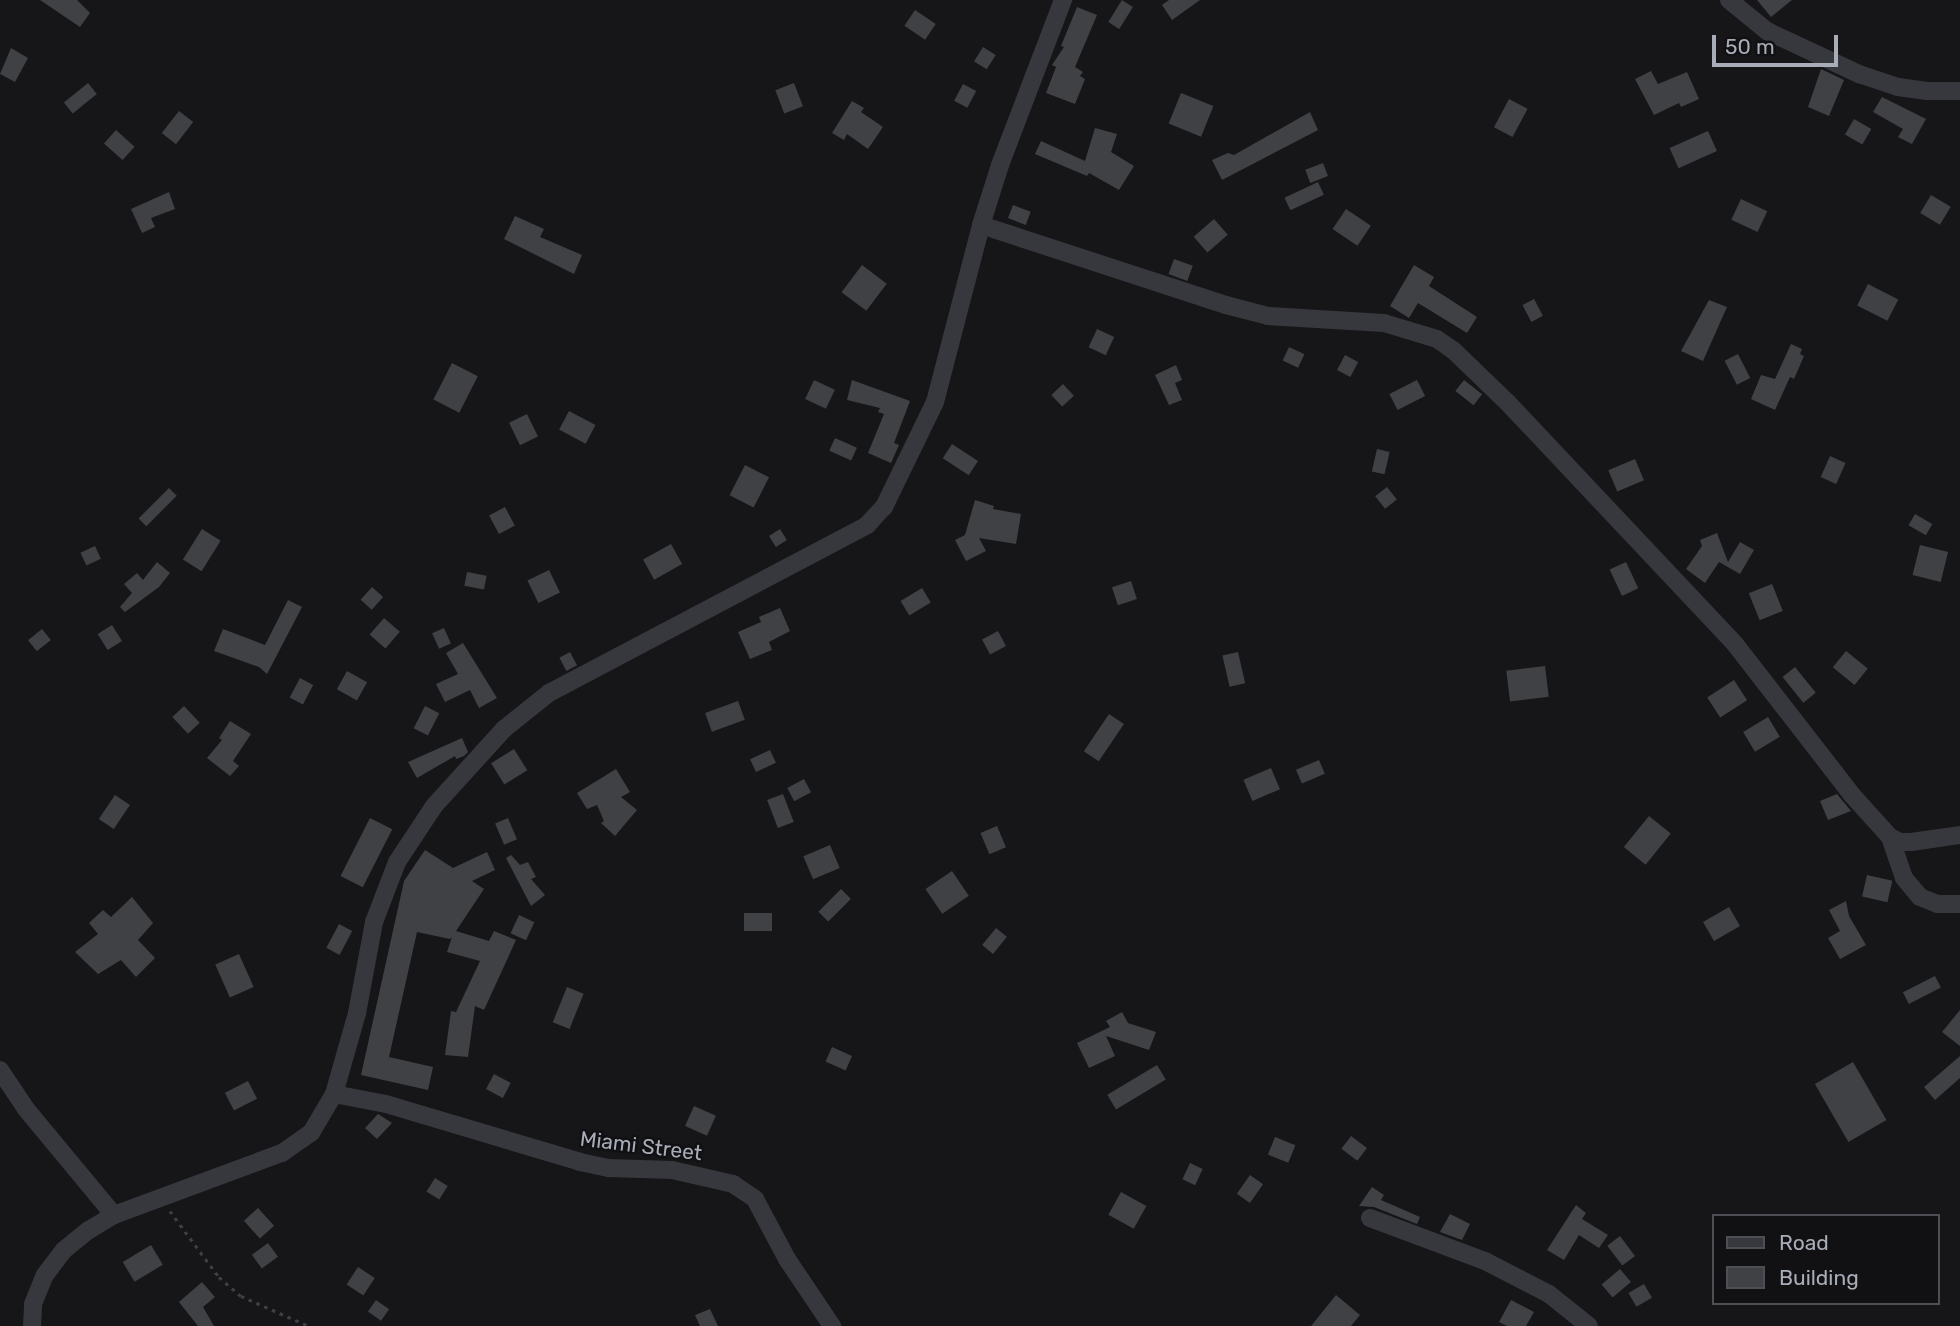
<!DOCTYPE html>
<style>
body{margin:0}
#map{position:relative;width:1960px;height:1326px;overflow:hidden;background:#161618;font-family:Rubik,sans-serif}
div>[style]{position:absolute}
.building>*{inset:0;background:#404145;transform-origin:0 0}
.path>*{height:2.5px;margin-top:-1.25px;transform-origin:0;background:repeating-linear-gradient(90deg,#3d3f44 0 3.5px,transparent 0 8.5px)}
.minor>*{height:18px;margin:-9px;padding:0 9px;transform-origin:9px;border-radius:9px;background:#37383d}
span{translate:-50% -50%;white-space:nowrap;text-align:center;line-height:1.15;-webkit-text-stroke:5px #111113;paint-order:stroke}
.street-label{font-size:21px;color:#a8adb8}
.legend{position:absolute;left:1712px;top:1214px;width:228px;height:91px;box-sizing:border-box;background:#111113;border:2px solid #4d4f55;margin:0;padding:9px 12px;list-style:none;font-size:21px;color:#a8adb8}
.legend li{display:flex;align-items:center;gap:14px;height:35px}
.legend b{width:35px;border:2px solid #4d4f55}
.scale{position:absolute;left:1712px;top:35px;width:126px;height:32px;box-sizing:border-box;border:4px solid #a8adb8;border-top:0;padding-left:9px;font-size:21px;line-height:24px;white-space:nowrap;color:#a8adb8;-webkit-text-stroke:5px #111113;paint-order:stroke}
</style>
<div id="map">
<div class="building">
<div style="clip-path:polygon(40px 0,77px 0,90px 13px,80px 27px)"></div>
<div style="left:1122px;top:0;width:13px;height:26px;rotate:32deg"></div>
<div style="clip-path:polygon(1169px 0,1200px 0,1172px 20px,1162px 5px)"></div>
<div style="clip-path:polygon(1757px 0,1792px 0,1771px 17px)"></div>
<div style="clip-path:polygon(1077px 7px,1097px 15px,1075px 67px,1083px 72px,1080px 76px,1085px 79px,1075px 104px,1046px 93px,1056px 67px,1052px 65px,1064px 47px,1061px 46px)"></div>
<div style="left:915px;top:10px;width:25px;height:19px;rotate:34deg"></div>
<div style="left:983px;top:47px;width:15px;height:17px;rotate:32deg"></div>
<div style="clip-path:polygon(11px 48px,28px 58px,15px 82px,0 74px)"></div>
<div style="clip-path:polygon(1821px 69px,1844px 80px,1829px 116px,1808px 107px)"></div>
<div style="clip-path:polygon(1651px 71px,1658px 84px,1687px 72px,1699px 99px,1681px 107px,1679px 103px,1654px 115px,1635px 79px)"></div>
<div style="left:88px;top:83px;width:14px;height:31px;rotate:51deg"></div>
<div style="left:794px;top:83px;width:25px;height:20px;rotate:69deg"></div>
<div style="left:963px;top:84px;width:15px;height:19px;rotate:28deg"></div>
<div style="left:1181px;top:93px;width:35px;height:33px;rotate:22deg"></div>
<div style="clip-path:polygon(1882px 97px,1926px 119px,1912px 144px,1898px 137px,1903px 129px,1873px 112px)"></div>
<div style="left:1509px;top:99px;width:21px;height:32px;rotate:28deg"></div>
<div style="clip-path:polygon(852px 101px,864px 108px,861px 112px,883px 127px,868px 149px,847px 134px,844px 140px,832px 133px)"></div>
<div style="left:179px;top:111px;width:18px;height:28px;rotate:38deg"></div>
<div style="clip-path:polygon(1310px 112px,1318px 130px,1222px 180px,1212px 160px,1228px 153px,1234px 155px)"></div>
<div style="left:1854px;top:119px;width:20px;height:18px;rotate:30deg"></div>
<div style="clip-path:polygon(1095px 128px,1117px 134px,1111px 152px,1134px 166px,1119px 190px,1089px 173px,1087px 176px,1035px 154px,1041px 141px,1085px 161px)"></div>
<div style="left:116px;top:130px;width:25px;height:18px;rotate:42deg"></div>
<div style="left:1708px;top:131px;width:22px;height:42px;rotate:66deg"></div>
<div style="left:1323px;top:163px;width:14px;height:19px;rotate:69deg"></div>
<div style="left:1318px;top:182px;width:14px;height:37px;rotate:65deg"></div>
<div style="clip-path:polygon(169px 192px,175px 209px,151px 218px,155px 227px,142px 233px,131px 209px)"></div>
<div style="left:1931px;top:195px;width:23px;height:21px;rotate:31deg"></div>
<div style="left:1741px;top:199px;width:29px;height:23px;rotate:25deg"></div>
<div style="left:1013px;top:205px;width:19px;height:14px;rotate:21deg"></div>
<div style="left:1346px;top:209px;width:30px;height:24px;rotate:34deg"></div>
<div style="clip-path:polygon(515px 216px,544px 229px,540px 237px,582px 255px,574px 274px,504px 239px)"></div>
<div style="left:1214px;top:219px;width:21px;height:27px;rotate:49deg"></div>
<div style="left:1174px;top:259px;width:20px;height:16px;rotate:20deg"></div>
<div style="left:862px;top:265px;width:31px;height:34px;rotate:37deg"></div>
<div style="clip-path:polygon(1414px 265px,1434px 277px,1429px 286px,1477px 317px,1467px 333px,1418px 303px,1409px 318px,1390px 306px)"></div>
<div style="left:1868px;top:284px;width:34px;height:24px;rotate:27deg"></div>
<div style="left:1534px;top:299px;width:19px;height:13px;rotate:62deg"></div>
<div style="clip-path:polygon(1709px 300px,1727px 307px,1703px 361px,1681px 351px)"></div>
<div style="left:1097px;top:329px;width:19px;height:20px;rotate:25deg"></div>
<div style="clip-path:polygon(1791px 344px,1802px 349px,1800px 354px,1804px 356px,1794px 379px,1790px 377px,1775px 410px,1751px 399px,1761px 375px,1775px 379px)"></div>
<div style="left:1289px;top:347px;width:17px;height:15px;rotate:25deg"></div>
<div style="left:1738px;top:354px;width:27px;height:15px;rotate:63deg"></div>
<div style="left:1345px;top:355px;width:15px;height:17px;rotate:28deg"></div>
<div style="left:452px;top:363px;width:29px;height:41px;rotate:27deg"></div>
<div style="clip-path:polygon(1176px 365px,1182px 380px,1175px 383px,1182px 400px,1169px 405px,1155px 375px)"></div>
<div style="left:814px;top:380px;width:23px;height:21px;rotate:25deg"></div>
<div style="clip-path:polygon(852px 380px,910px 401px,894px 443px,899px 445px,891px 463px,868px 453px,884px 414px,878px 412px,880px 408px,847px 400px)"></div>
<div style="left:1417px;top:380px;width:18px;height:31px;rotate:63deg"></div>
<div style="left:1464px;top:380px;width:23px;height:14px;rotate:38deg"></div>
<div style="left:1063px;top:384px;width:16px;height:16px;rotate:47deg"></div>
<div style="left:569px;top:411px;width:30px;height:21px;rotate:28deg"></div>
<div style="left:527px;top:414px;width:25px;height:20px;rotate:64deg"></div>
<div style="left:835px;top:438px;width:24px;height:14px;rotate:24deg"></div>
<div style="left:952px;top:444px;width:31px;height:17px;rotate:33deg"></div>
<div style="left:1377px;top:449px;width:13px;height:23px;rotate:13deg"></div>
<div style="left:1830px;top:456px;width:17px;height:23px;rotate:24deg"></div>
<div style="left:1635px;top:459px;width:23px;height:29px;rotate:67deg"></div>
<div style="left:745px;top:465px;width:27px;height:34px;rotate:27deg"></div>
<div style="left:1387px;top:487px;width:16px;height:15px;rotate:52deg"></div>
<div style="left:169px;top:488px;width:11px;height:43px;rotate:45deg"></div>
<div style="clip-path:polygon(975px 500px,994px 506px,993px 509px,1021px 514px,1016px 544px,979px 538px,986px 551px,966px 561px,955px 540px,965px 535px)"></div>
<div style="left:505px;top:507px;width:21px;height:18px;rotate:62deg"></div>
<div style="left:1915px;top:514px;width:20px;height:13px;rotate:30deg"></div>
<div style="left:202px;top:529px;width:22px;height:36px;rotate:32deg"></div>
<div style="left:780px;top:529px;width:13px;height:13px;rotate:58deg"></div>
<div style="clip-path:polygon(1717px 533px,1728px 562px,1740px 542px,1754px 550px,1740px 574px,1719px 562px,1705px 583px,1686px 569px,1702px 546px,1700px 540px)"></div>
<div style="left:671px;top:544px;width:23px;height:32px;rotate:61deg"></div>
<div style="left:1920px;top:545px;width:29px;height:31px;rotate:14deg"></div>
<div style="left:95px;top:546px;width:14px;height:16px;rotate:65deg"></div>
<div style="clip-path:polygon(157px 562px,170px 573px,159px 587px,125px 612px,120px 607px,132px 593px,124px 584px,137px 573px,143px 580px)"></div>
<div style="left:1626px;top:562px;width:29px;height:18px;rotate:65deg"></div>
<div style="left:549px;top:570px;width:25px;height:24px;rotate:64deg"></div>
<div style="left:467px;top:572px;width:20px;height:14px;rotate:11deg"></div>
<div style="left:1131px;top:581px;width:19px;height:20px;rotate:72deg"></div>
<div style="left:1772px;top:584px;width:29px;height:25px;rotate:68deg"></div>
<div style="left:372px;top:587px;width:15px;height:17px;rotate:42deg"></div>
<div style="left:922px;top:588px;width:17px;height:25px;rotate:59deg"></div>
<div style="clip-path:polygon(288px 600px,302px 607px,267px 674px,259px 667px,214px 651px,223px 629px,265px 645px)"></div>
<div style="clip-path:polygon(780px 608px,790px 631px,769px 642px,772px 650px,750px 659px,738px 632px,761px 622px,759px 617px)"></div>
<div style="left:384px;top:618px;width:21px;height:22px;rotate:41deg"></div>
<div style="left:112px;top:625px;width:19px;height:17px;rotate:58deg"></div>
<div style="left:444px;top:628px;width:17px;height:13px;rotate:66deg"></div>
<div style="left:42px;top:629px;width:14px;height:18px;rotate:51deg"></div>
<div style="left:998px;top:631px;width:17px;height:18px;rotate:62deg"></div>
<div style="clip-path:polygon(463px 643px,497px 698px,479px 708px,470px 690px,445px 702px,436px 684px,458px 674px,446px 653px)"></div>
<div style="left:1846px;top:651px;width:28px;height:21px;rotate:39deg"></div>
<div style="left:570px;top:652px;width:15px;height:12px;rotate:62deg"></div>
<div style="left:1238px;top:652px;width:32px;height:16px;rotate:77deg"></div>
<div style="left:1545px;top:666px;width:31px;height:39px;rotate:83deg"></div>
<div style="left:1795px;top:667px;width:33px;height:16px;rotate:51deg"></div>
<div style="left:347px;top:671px;width:23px;height:21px;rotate:29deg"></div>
<div style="left:300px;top:678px;width:15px;height:22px;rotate:28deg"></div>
<div style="left:1734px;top:680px;width:24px;height:32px;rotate:57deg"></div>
<div style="left:738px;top:701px;width:20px;height:35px;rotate:70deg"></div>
<div style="left:184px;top:706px;width:23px;height:16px;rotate:47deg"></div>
<div style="left:425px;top:706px;width:16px;height:25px;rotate:27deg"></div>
<div style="left:1109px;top:714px;width:18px;height:45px;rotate:34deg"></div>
<div style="left:1768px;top:717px;width:23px;height:29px;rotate:59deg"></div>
<div style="clip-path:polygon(230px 721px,251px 734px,233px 761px,239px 766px,230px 776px,207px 758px,222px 740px,219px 738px)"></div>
<div style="clip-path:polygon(462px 738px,468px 752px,464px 756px,456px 759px,455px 756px,417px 778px,408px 762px)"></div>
<div style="left:514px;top:749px;width:25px;height:27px;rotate:58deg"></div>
<div style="left:770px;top:750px;width:14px;height:22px;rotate:65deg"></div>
<div style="left:1319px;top:760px;width:15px;height:25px;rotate:67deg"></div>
<div style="left:1271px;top:768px;width:23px;height:30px;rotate:67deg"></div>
<div style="clip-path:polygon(616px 769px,630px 792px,621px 797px,637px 810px,615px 836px,601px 823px,604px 821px,597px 805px,587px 809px,577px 793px)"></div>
<div style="left:804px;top:779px;width:15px;height:19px;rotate:62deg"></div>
<div style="left:783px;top:794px;width:30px;height:17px;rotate:69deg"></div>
<div style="clip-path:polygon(1837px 794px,1851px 811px,1828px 820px,1820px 801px)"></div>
<div style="left:115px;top:795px;width:18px;height:29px;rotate:34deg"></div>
<div style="left:1649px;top:816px;width:28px;height:40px;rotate:39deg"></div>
<div style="left:370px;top:818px;width:25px;height:65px;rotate:27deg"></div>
<div style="left:508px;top:818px;width:23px;height:14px;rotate:67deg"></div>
<div style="left:997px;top:826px;width:23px;height:18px;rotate:67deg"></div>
<div style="left:830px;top:845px;width:25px;height:29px;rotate:67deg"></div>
<div style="clip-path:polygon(425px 850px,453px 868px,487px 852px,495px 870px,472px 881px,484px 889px,456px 931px,489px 941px,494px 931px,516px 940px,484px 1010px,475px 1006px,468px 1057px,445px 1055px,451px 1011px,456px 1012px,480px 961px,447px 952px,452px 937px,450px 939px,417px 932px,389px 1057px,433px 1067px,428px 1090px,361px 1075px,404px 881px)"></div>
<div style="clip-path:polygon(511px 855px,520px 865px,528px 862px,536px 877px,531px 879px,545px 895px,531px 906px,506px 858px)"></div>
<div style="left:952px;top:871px;width:30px;height:32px;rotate:56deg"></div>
<div style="left:1867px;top:875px;width:26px;height:22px;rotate:13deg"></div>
<div style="left:841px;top:889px;width:14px;height:32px;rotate:45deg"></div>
<div style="clip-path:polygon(132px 897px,153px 923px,138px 940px,155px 958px,136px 977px,121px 960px,98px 974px,75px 952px,98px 934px,89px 923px,103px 910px,111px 917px)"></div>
<div style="clip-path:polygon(1846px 901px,1849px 916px,1866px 945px,1840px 959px,1828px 938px,1840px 931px,1829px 910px)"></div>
<div style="left:1729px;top:907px;width:22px;height:30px;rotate:60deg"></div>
<div style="left:744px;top:913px;width:28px;height:18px"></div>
<div style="left:519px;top:915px;width:17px;height:20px;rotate:25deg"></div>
<div style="left:339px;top:924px;width:15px;height:27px;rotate:28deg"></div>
<div style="left:996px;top:928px;width:14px;height:22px;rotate:39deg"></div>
<div style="left:239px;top:954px;width:36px;height:26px;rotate:66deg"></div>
<div style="left:1935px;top:976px;width:13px;height:36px;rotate:63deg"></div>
<div style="left:567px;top:987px;width:18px;height:38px;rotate:22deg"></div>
<div style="clip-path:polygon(1960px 1010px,1960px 1046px,1942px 1032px)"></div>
<div style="clip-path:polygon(1122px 1012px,1128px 1023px,1156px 1032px,1149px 1050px,1106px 1036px,1115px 1056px,1089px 1068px,1077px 1043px,1110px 1027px,1106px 1021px)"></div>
<div style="left:832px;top:1047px;width:22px;height:16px;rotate:24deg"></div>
<div style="clip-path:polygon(1960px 1056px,1960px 1078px,1935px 1100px,1924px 1087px)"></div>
<div style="left:1853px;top:1062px;width:67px;height:44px;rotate:60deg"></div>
<div style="left:1157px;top:1065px;width:17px;height:58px;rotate:59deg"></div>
<div style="left:494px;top:1074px;width:19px;height:17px;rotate:28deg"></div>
<div style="left:248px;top:1081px;width:20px;height:26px;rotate:63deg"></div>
<div style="left:694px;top:1106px;width:24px;height:22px;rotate:24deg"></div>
<div style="clip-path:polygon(378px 1114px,392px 1123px,377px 1139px,365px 1128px)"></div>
<div style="left:1351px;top:1136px;width:20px;height:16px;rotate:37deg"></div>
<div style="left:1275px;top:1137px;width:22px;height:19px;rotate:22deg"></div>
<div style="left:1190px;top:1163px;width:14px;height:18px;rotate:25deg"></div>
<div style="left:1250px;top:1175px;width:16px;height:23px;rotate:35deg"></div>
<div style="left:435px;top:1178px;width:15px;height:16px;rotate:32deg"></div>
<div style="clip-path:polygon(1372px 1187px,1384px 1195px,1381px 1200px,1420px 1217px,1417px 1224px,1374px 1207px,1359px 1206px)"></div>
<div style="left:1121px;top:1192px;width:29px;height:26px;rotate:29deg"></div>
<div style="clip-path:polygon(1576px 1205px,1586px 1213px,1582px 1219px,1608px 1235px,1599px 1248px,1579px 1235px,1564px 1260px,1547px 1250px)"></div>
<div style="left:258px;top:1208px;width:24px;height:19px;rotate:48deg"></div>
<div style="clip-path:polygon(1450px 1214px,1470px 1224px,1462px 1240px,1440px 1232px)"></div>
<div style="left:1620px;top:1236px;width:25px;height:16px;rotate:53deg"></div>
<div style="left:268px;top:1243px;width:17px;height:20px;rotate:54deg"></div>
<div style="left:151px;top:1245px;width:23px;height:33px;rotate:59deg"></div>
<div style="left:358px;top:1267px;width:20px;height:21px;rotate:33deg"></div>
<div style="left:1620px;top:1269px;width:17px;height:24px;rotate:50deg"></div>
<div style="clip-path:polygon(202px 1282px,215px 1297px,203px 1307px,214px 1326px,198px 1326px,179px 1302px)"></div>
<div style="left:1644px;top:1284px;width:16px;height:18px;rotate:60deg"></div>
<div style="clip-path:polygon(1336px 1295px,1360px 1315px,1351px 1326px,1311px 1326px)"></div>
<div style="left:376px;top:1300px;width:16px;height:14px;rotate:35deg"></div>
<div style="clip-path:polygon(1511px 1300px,1534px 1312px,1526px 1326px,1507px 1326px,1499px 1322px)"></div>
<div style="clip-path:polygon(710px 1309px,718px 1326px,700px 1326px,695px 1315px)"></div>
</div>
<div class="path">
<div style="left:170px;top:1211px;width:82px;rotate:53.4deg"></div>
<div style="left:219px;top:1277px;width:29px;rotate:41deg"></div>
<div style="left:241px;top:1296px;width:74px;rotate:23.8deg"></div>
</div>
<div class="minor">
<div style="left:1729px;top:0;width:49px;rotate:39.2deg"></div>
<div style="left:1767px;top:31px;width:102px;rotate:25.1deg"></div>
<div style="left:1859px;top:74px;width:41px;rotate:18.4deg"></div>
<div style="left:1898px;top:87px;width:29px;rotate:8deg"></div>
<div style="left:1927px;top:91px;width:33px"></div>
<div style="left:981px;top:225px;width:258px;rotate:18.1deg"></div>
<div style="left:1226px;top:305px;width:43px;rotate:14.7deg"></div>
<div style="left:1268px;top:316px;width:116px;rotate:3.5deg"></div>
<div style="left:1384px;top:323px;width:55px;rotate:16.8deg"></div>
<div style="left:1437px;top:339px;width:19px;rotate:35deg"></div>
<div style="left:1453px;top:350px;width:76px;rotate:43.9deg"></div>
<div style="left:1508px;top:403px;width:331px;rotate:46.7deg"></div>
<div style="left:1735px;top:644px;width:191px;rotate:52.2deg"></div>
<div style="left:1852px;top:795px;width:57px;rotate:47.9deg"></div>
<div style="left:1890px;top:837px;width:11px;rotate:27deg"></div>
<div style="left:1900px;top:842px;width:11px"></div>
<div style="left:1911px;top:842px;width:49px;rotate:-8.1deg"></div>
<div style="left:1890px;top:837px;width:43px;rotate:71.1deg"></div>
<div style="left:1904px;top:878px;width:25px;rotate:50deg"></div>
<div style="left:1920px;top:897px;width:18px;rotate:22deg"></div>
<div style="left:1937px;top:904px;width:23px"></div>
<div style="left:0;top:1070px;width:47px;rotate:56.3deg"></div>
<div style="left:26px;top:1109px;width:138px;rotate:50.3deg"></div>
<div style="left:334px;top:1094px;width:53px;rotate:10.9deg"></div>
<div style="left:386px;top:1104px;width:202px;rotate:16.6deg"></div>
<div style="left:580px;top:1162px;width:29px;rotate:12deg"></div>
<div style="left:608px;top:1168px;width:64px;rotate:1.8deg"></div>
<div style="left:672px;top:1170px;width:63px;rotate:12.9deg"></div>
<div style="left:733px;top:1184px;width:27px;rotate:34deg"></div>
<div style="left:755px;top:1199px;width:68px;rotate:61.9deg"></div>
<div style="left:787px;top:1259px;width:81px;rotate:56.1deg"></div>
<div style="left:1370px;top:1218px;width:123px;rotate:20.5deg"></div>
<div style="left:1485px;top:1261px;width:72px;rotate:27.3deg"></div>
<div style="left:1549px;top:1294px;width:51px;rotate:38.7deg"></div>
<div style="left:32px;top:1326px;width:22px;rotate:-87deg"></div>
<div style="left:33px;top:1304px;width:31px;rotate:-68deg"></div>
<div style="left:45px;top:1275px;width:31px;rotate:-53deg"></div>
<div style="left:64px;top:1250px;width:32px;rotate:-39deg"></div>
<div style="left:89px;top:1230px;width:29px;rotate:-31deg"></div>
<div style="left:114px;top:1215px;width:179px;rotate:-20.3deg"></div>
<div style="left:282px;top:1153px;width:35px;rotate:-35deg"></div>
<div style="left:311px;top:1133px;width:45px;rotate:-59.5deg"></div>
<div style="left:334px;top:1094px;width:84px;rotate:-74.1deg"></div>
<div style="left:357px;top:1013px;width:93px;rotate:-79.4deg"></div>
<div style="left:374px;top:922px;width:64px;rotate:-69deg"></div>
<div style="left:397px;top:862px;width:67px;rotate:-56.5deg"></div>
<div style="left:434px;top:806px;width:104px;rotate:-47.7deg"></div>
<div style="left:504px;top:729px;width:58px;rotate:-38.7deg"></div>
<div style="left:549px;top:693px;width:360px;rotate:-27.8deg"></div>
<div style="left:867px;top:525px;width:25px;rotate:-47deg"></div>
<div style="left:884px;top:507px;width:117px;rotate:-64.1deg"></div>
<div style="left:935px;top:402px;width:183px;rotate:-75.4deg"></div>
<div style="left:981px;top:225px;width:63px;rotate:-72.4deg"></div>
<div style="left:1000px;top:165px;width:177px;rotate:-69.1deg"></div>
</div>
<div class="street-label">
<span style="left:641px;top:1146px;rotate:7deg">Miami Street</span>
</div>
<ul class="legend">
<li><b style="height:9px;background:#37383d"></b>Road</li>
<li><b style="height:19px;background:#404145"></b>Building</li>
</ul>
<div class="scale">50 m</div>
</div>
